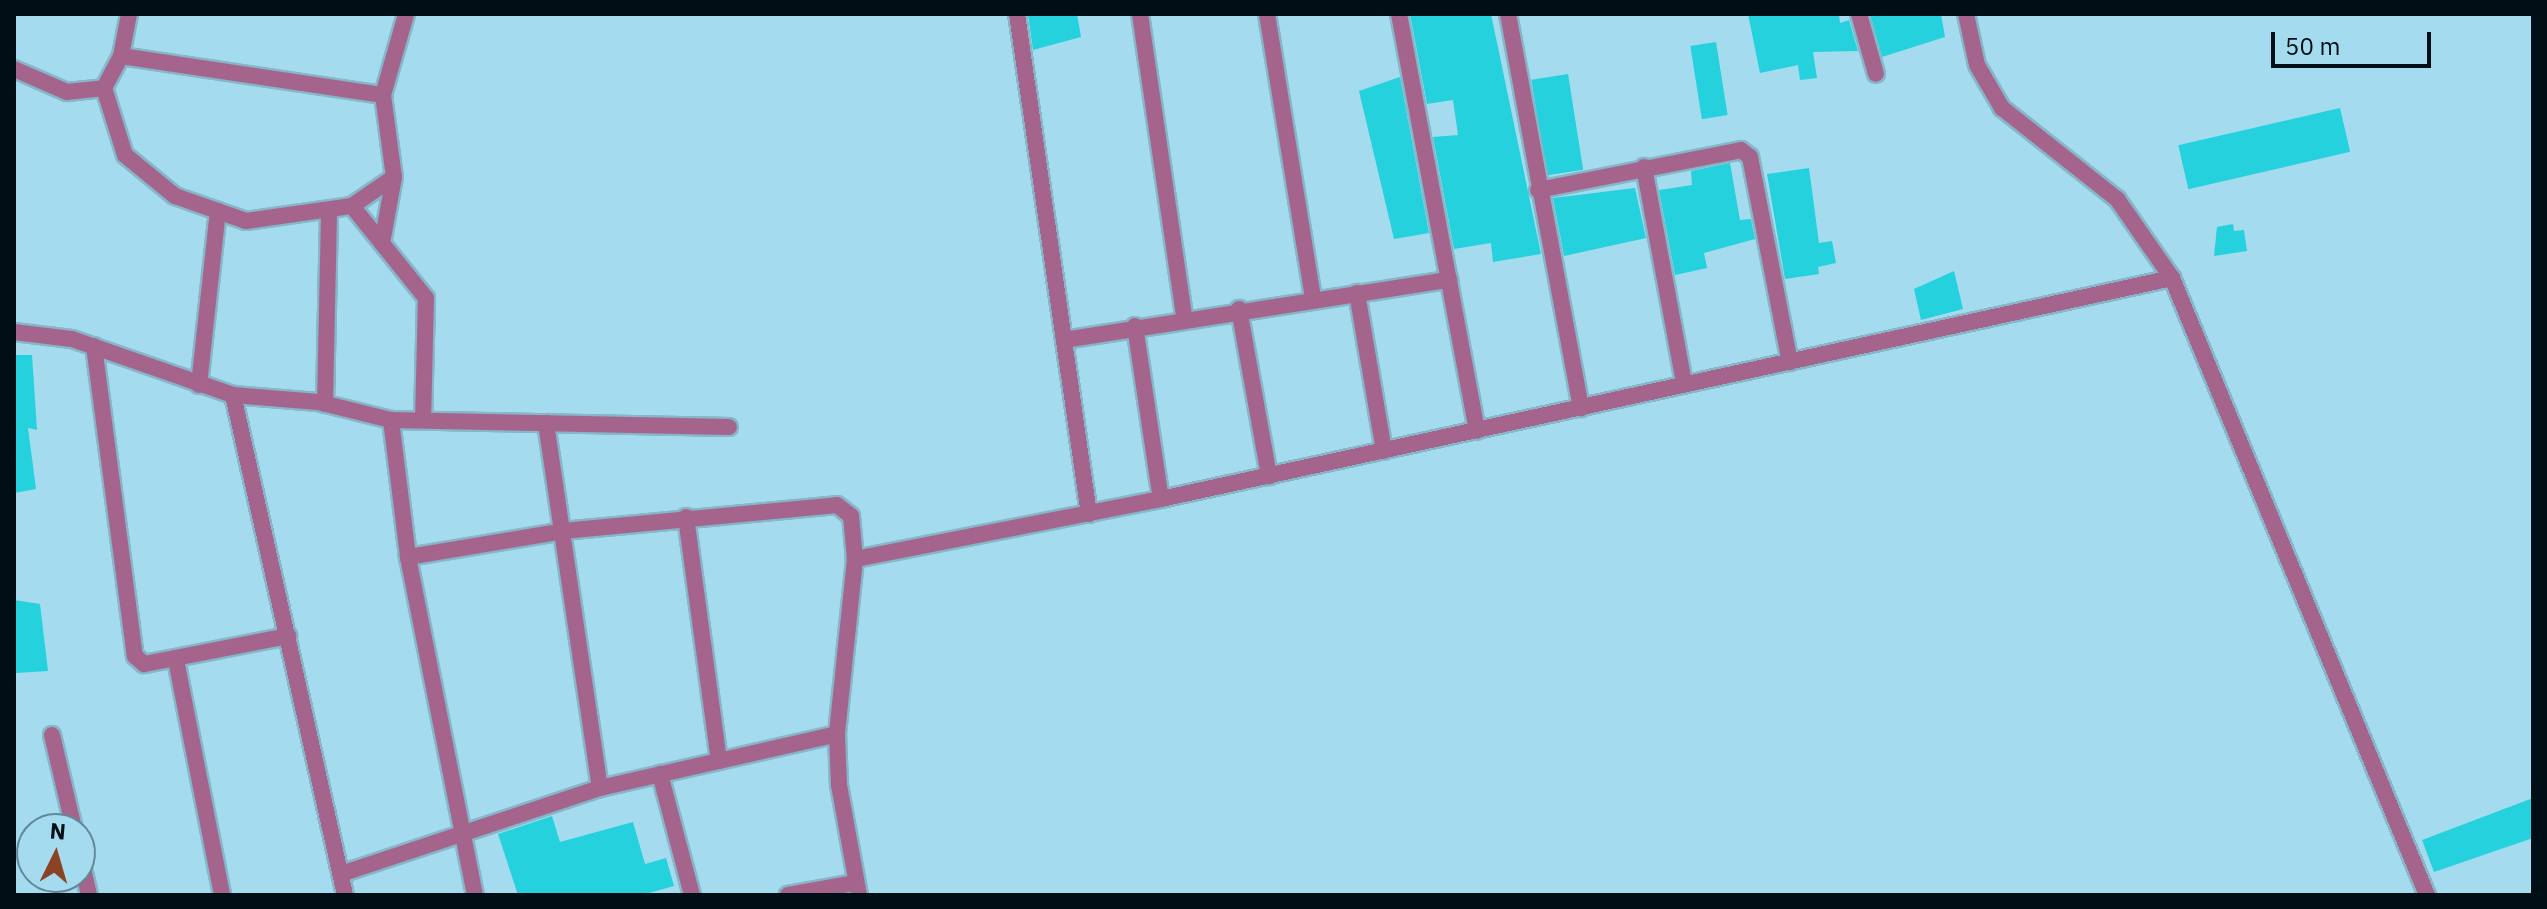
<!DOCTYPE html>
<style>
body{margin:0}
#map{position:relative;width:2547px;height:909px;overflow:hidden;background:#a4dbef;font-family:"IBM Plex Sans",sans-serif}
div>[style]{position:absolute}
.building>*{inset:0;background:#24d1dd;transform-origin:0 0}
.roads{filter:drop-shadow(2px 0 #86b6c8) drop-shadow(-2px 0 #86b6c8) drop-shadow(0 2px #86b6c8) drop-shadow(0 -2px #86b6c8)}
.minor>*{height:16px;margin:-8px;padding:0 8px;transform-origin:8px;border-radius:8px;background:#a5648c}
span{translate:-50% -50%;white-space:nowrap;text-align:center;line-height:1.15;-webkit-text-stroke:8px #a4dbef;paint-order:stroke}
.frame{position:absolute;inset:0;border:16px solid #000f16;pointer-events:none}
.north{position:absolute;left:16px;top:813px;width:80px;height:80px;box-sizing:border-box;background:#a4dbef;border:2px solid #628998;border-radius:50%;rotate:5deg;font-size:22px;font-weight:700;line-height:32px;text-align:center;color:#000f16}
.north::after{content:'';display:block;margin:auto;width:28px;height:36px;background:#8b4323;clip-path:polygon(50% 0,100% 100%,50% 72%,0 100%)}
.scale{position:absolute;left:2271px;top:32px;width:160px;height:36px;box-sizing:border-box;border:4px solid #000f16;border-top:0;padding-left:10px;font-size:24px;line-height:28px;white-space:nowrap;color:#000f16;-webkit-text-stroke:6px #a4dbef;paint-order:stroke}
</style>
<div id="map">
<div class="building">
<div style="clip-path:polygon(1028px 14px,1077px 14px,1081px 37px,1033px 50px)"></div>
<div style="clip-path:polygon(1410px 14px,1491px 14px,1541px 254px,1493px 262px,1491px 243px,1454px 249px,1433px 137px,1458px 135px,1453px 100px,1427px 104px)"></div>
<div style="clip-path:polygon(1748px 14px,1839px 14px,1840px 23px,1849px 20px,1858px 51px,1813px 52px,1817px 78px,1800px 80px,1798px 65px,1760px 73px)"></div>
<div style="clip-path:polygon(1870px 14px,1941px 14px,1945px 37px,1882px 57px)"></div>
<div style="left:1716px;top:42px;width:74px;height:26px;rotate:81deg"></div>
<div style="left:1568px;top:74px;width:97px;height:37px;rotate:81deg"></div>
<div style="clip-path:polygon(1400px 77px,1429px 233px,1394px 239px,1359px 91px)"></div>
<div style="left:2340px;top:108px;width:45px;height:166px;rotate:77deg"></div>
<div style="clip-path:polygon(1730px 163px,1740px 220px,1751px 219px,1755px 239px,1704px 253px,1707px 268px,1675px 275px,1659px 190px,1692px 185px,1691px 171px)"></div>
<div style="clip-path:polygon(1809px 168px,1819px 243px,1832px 241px,1836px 263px,1818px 267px,1819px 274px,1785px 279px,1767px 174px)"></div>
<div style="clip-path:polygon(1635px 188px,1646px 238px,1564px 256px,1553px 198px)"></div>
<div style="clip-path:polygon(2233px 224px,2234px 231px,2244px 230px,2247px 251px,2214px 256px,2217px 227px)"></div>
<div style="clip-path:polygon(1954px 271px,1963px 309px,1921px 320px,1914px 289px)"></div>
<div style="clip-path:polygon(14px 355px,32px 355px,37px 430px,28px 428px,36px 489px,14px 493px)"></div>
<div style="clip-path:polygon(14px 600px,40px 604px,48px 671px,16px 673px)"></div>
<div style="clip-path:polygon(2533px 798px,2533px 838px,2434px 872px,2422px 840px)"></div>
<div style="clip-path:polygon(552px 816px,560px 842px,633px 822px,645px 864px,666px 858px,674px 886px,642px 895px,518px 895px,498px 834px)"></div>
</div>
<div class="roads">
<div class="minor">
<div style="left:1017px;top:14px;width:505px;rotate:81.81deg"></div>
<div style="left:1140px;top:14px;width:306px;rotate:81.7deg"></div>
<div style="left:1267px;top:14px;width:288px;rotate:80.8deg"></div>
<div style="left:1399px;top:14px;width:424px;rotate:79.4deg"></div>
<div style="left:1508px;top:14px;width:401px;rotate:79.5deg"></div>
<div style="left:1859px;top:14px;width:62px;rotate:74.2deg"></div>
<div style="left:1966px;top:14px;width:52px;rotate:77.8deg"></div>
<div style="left:1977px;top:65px;width:50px;rotate:59.8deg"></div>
<div style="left:2002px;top:108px;width:147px;rotate:38.4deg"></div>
<div style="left:2117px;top:199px;width:96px;rotate:55.2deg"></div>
<div style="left:2172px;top:278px;width:668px;rotate:67.55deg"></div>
<div style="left:121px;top:56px;width:265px;rotate:8.5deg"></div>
<div style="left:383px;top:95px;width:83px;rotate:82.4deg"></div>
<div style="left:394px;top:177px;width:51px;rotate:145.4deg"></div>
<div style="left:352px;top:206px;width:118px;rotate:51.2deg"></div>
<div style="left:426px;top:298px;width:122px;rotate:91.4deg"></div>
<div style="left:14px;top:69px;width:58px;rotate:23.5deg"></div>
<div style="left:67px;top:92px;width:37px;rotate:-6deg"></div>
<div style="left:104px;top:88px;width:36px;rotate:-62deg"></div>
<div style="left:121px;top:56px;width:43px;rotate:-79.2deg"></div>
<div style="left:104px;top:88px;width:70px;rotate:72.6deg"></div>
<div style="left:125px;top:155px;width:65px;rotate:39.4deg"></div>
<div style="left:175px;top:196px;width:75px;rotate:19.4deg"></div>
<div style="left:246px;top:221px;width:107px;rotate:-8.1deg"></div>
<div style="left:383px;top:95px;width:84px;rotate:-74.1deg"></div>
<div style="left:1644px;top:167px;width:220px;rotate:79.5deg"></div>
<div style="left:1538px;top:190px;width:207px;rotate:-11.1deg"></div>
<div style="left:1741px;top:150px;width:11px;rotate:38deg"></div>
<div style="left:1750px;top:157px;width:209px;rotate:79deg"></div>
<div style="left:382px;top:243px;width:67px;rotate:-79.7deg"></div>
<div style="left:1357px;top:293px;width:160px;rotate:80.3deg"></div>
<div style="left:1239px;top:309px;width:170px;rotate:79.8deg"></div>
<div style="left:1135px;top:326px;width:175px;rotate:81.5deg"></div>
<div style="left:14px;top:332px;width:58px;rotate:6.9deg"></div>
<div style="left:72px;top:339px;width:170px;rotate:19.2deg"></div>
<div style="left:233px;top:395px;width:85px;rotate:4.7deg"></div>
<div style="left:318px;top:402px;width:75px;rotate:13.9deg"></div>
<div style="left:391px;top:420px;width:338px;rotate:1.2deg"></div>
<div style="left:1064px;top:340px;width:390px;rotate:-8.9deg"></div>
<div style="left:94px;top:346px;width:313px;rotate:82.5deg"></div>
<div style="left:135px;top:656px;width:12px;rotate:42deg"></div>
<div style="left:144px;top:664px;width:147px;rotate:-11deg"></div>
<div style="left:199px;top:385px;width:175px;rotate:-83.8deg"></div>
<div style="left:233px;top:395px;width:512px;rotate:77.37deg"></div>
<div style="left:325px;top:404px;width:194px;rotate:-88.8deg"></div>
<div style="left:391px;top:420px;width:138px;rotate:82.9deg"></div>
<div style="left:408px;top:557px;width:345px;rotate:78.8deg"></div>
<div style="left:546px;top:423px;width:369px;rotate:81.6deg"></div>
<div style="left:686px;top:517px;width:246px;rotate:82.3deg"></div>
<div style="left:408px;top:557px;width:157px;rotate:-9.5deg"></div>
<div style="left:563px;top:531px;width:275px;rotate:-5.4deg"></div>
<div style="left:837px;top:505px;width:18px;rotate:38deg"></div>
<div style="left:851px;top:516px;width:43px;rotate:84.7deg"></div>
<div style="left:855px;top:559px;width:176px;rotate:95.9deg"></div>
<div style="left:837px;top:734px;width:51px;rotate:87.8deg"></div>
<div style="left:839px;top:785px;width:112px;rotate:79.7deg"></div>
<div style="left:855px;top:559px;width:312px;rotate:-11.1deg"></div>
<div style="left:1161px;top:499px;width:1035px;rotate:-12.33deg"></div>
<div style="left:176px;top:660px;width:239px;rotate:78.9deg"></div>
<div style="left:52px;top:735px;width:97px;rotate:76.8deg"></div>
<div style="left:660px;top:774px;width:125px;rotate:75.2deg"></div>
<div style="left:80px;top:855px;width:41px;rotate:77.3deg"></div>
<div style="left:341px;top:874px;width:273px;rotate:-18.4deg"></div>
<div style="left:600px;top:788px;width:243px;rotate:-12.8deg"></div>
<div style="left:788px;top:895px;width:67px;rotate:-10.3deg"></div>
</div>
</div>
<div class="frame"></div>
<div class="north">N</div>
<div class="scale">50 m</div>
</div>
